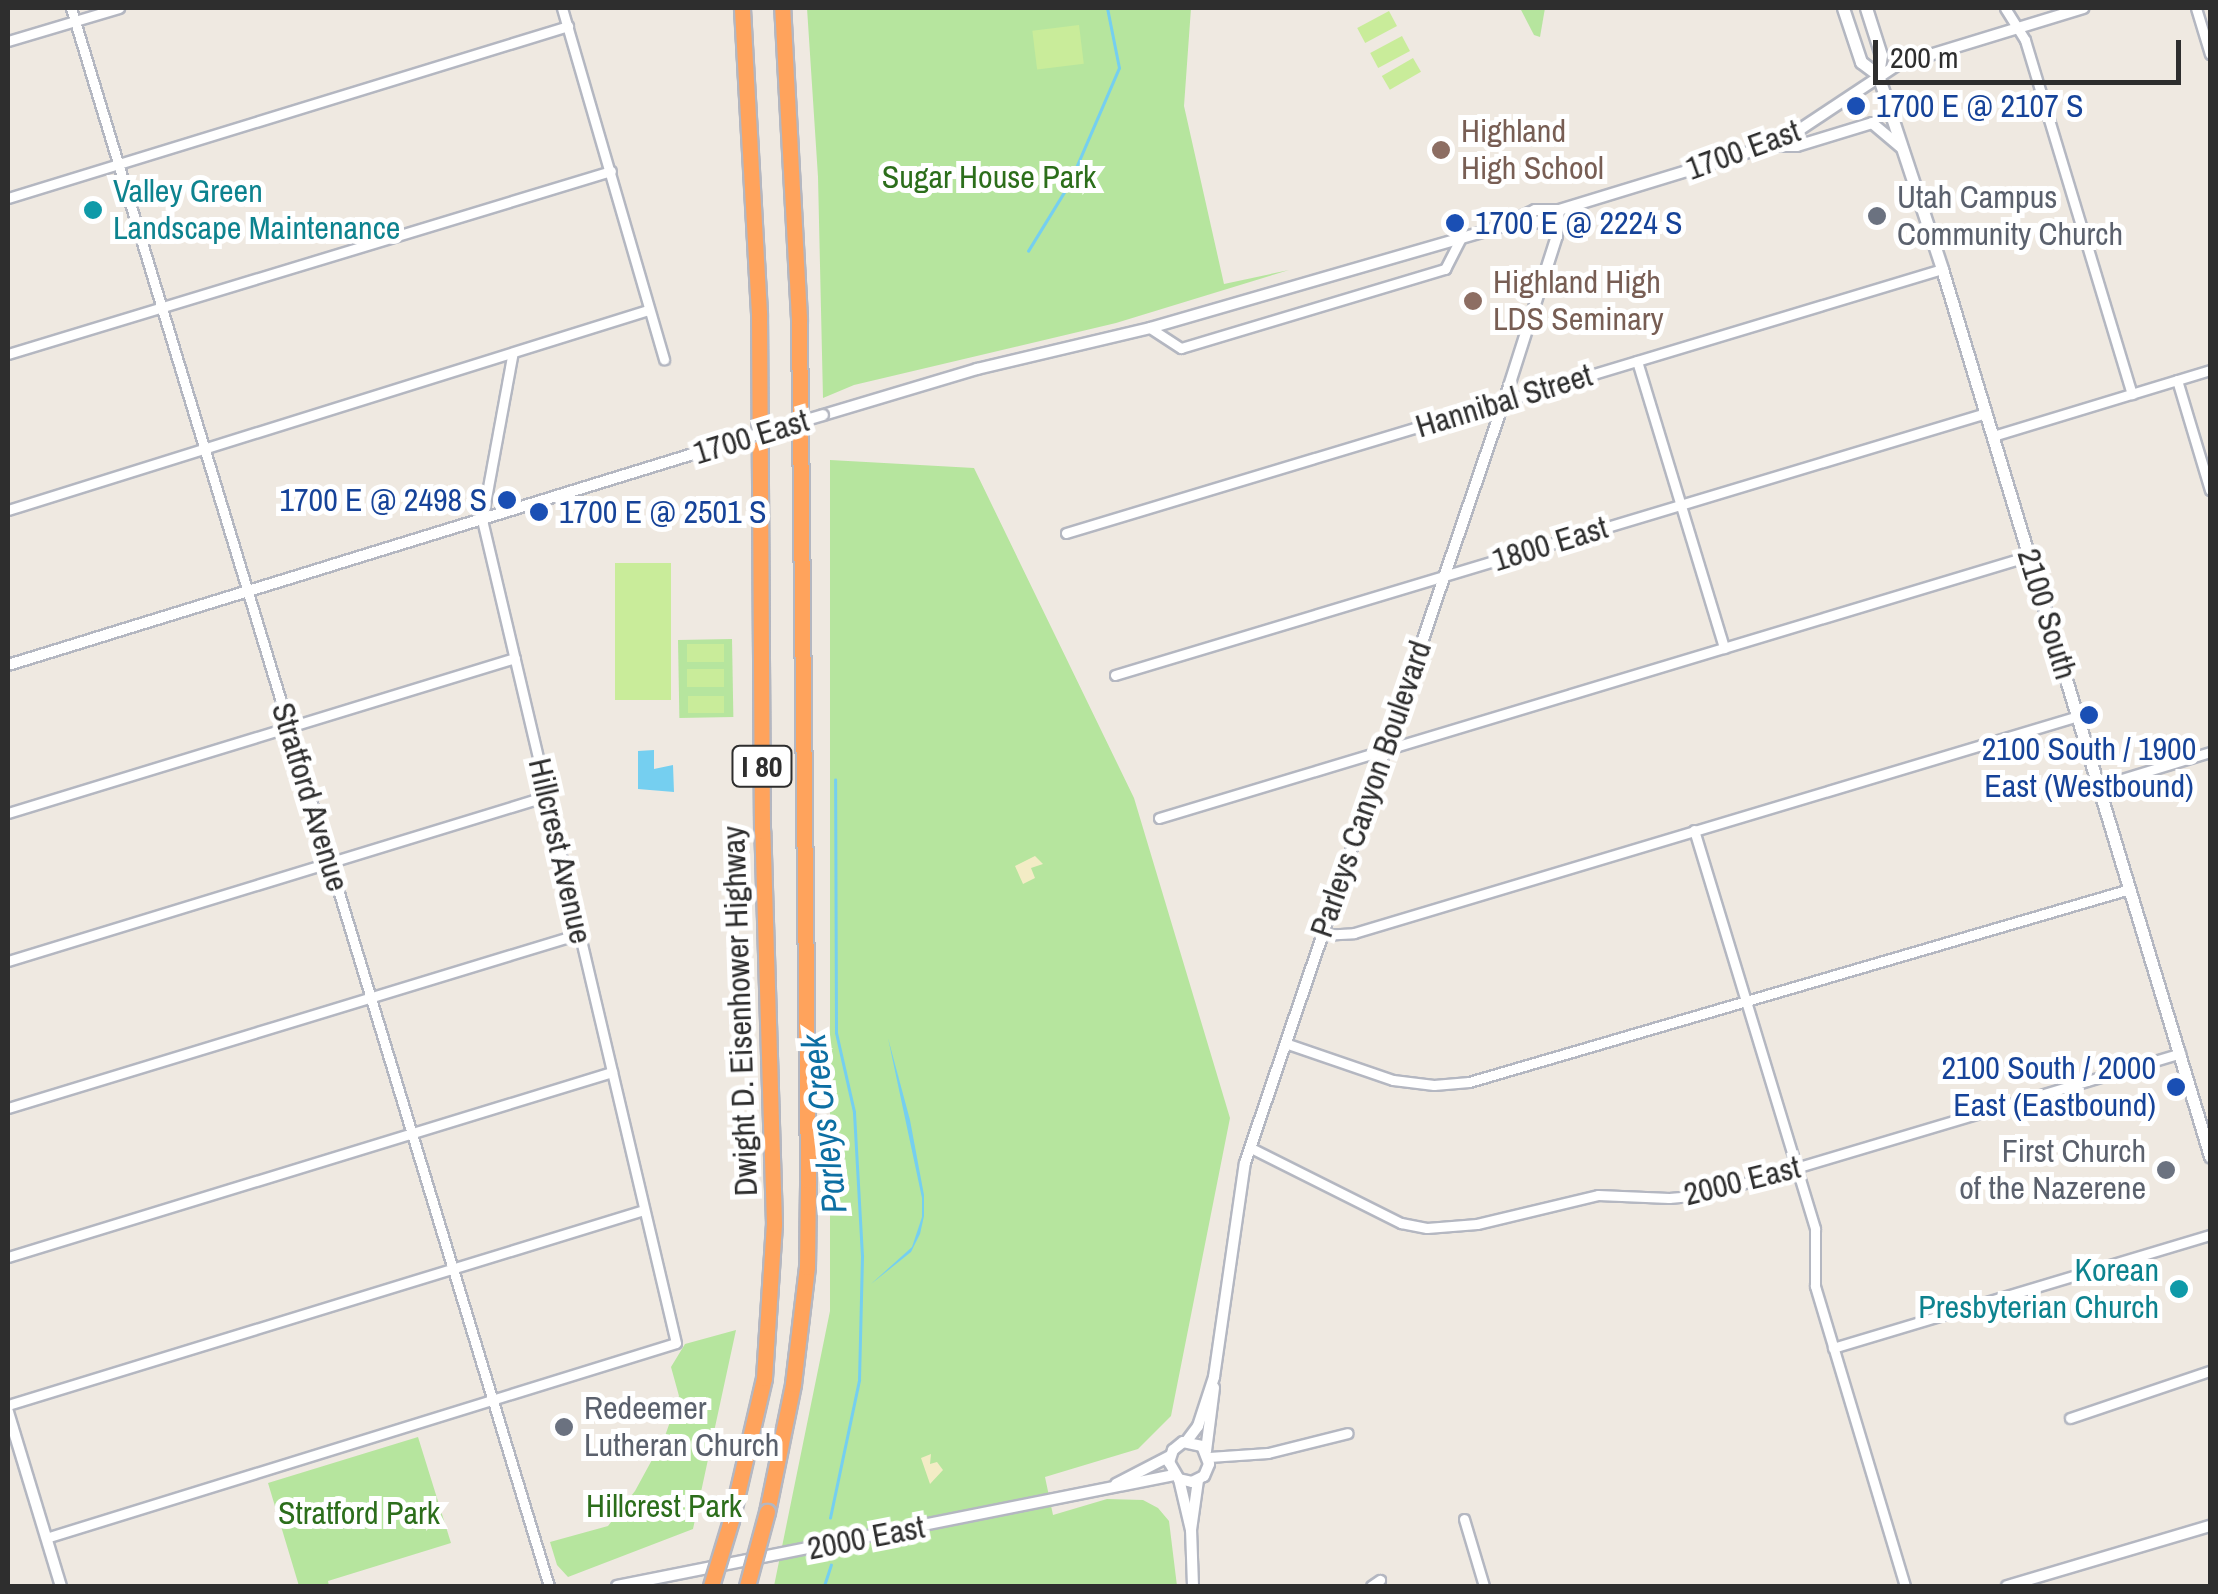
<!DOCTYPE html>
<style>
body{margin:0}
#map{position:relative;width:2218px;height:1594px;overflow:hidden;background:#efe9e1;font-family:"Archivo Narrow",sans-serif}
div>[style]{position:absolute}
.green>*{inset:0;background:#b6e59e;transform-origin:0 0}
.sand>*{inset:0;background:#f3ecc5}
.pitch>*{inset:0;background:#c9ec9a;transform-origin:0 0}
.water>*{inset:0;background:#75cff0}
.stream>*{height:2.5px;margin:-1.25px;padding:0 1.25px;transform-origin:1.25px;border-radius:1.25px;background:#75cff0}
.roads{filter:drop-shadow(2px 0 #b4b7c1) drop-shadow(-2px 0 #b4b7c1) drop-shadow(0 2px #b4b7c1) drop-shadow(0 -2px #b4b7c1)}
.minor>*{height:9px;margin:-4.5px;padding:0 4.5px;transform-origin:4.5px;border-radius:4.5px;background:#fff}
.tertiary>*{height:10px;margin:-5px;padding:0 5px;transform-origin:5px;border-radius:5px;background:#fff}
.secondary>*{height:11px;margin:-5.5px;padding:0 5.5px;transform-origin:5.5px;border-radius:5.5px;background:#fff}
.motorway>*{height:15px;margin:-7.5px;padding:0 7.5px;transform-origin:7.5px;border-radius:7.5px;background:#ffa35c}
.bridges{filter:drop-shadow(2px 0 #b4b7c1) drop-shadow(-2px 0 #b4b7c1) drop-shadow(0 2px #b4b7c1) drop-shadow(0 -2px #b4b7c1)}
.tertiary-bridge>*{height:10px;margin:-5px;padding:0 5px;transform-origin:5px;border-radius:5px;background:#fff}
.motorway-bridge>*{height:15px;margin:-7.5px;padding:0 7.5px;transform-origin:7.5px;border-radius:7.5px;background:#ffa35c}
.dots>*{width:28px;height:28px;translate:-50% -50%;box-sizing:border-box;border:5px solid #fff;border-radius:50%}
span{translate:-50% -50%;white-space:nowrap;text-align:center;line-height:1.15;-webkit-text-stroke:10px #fff;paint-order:stroke}
.shield-label span{padding:2px 8px;background:#fff;border:2px solid;border-radius:8px;-webkit-text-stroke-width:0}
.shield-label{font-size:30px;color:#2e2e2e;font-weight:700}
.transit-label{font-size:32px;color:#164399}
.left{translate:0 -50%;text-align:left}
.right{translate:-100% -50%;text-align:right}
.education-label{font-size:32px;color:#785e54}
.street-label{font-size:32px;color:#2e2e2e}
.park-label{font-size:32px;color:#2c6e1b}
.culture-label{font-size:32px;color:#0d838f}
.worship-label{font-size:32px;color:#5b616d}
.water-label{font-size:35px;color:#0d6fa3;font-style:italic}
.frame{position:absolute;inset:0;border:10px solid #2e2e2e;pointer-events:none}
.scale{position:absolute;left:1873px;top:40px;width:308px;height:45px;box-sizing:border-box;border:5px solid #2e2e2e;border-top:0;padding-left:12px;font-size:30px;line-height:35px;white-space:nowrap;color:#2e2e2e;-webkit-text-stroke:8px #fff;paint-order:stroke}
</style>
<div id="map">
<div class="green">
<div style="clip-path:polygon(807px 8px,1191px 8px,1184px 106px,1224px 284px,1289px 270px,1116px 323px,854px 385px,823px 398px,818px 177px)"></div>
<div style="clip-path:polygon(1520px 8px,1545px 8px,1540px 37px,1534px 35px)"></div>
<div style="clip-path:polygon(830px 460px,974px 468px,1134px 798px,1230px 1118px,1171px 1416px,1138px 1449px,1045px 1477px,1053px 1515px,1107px 1499px,1143px 1500px,1158px 1508px,1169px 1521px,1177px 1586px,774px 1586px,830px 1311px)"></div>
<div style="left:732px;top:639px;width:78px;height:54px;rotate:89deg"></div>
<div style="clip-path:polygon(736px 1330px,693px 1529px,568px 1577px,557px 1565px,550px 1542px,608px 1526px,635px 1491px,665px 1436px,679px 1396px,671px 1367px,685px 1344px)"></div>
<div style="clip-path:polygon(418px 1437px,451px 1543px,328px 1581px,329px 1586px,299px 1586px,268px 1483px)"></div>
</div>
<div class="sand">
<div style="clip-path:polygon(1035px 856px,1043px 864px,1031px 868px,1035px 878px,1023px 884px,1015px 866px)"></div>
<div style="clip-path:polygon(931px 1454px,930px 1464px,937px 1462px,943px 1470px,930px 1484px,921px 1458px)"></div>
</div>
<div class="pitch">
<div style="left:1389px;top:11px;width:17px;height:36px;rotate:62deg"></div>
<div style="left:1079px;top:25px;width:39px;height:47px;rotate:83deg"></div>
<div style="left:1402px;top:36px;width:17px;height:36px;rotate:62deg"></div>
<div style="left:1413px;top:58px;width:16px;height:36px;rotate:60deg"></div>
<div style="left:671px;top:563px;width:137px;height:56px;rotate:90deg"></div>
<div style="left:687px;top:644px;width:37px;height:18px"></div>
<div style="left:724px;top:669px;width:18px;height:37px;rotate:90deg"></div>
<div style="left:688px;top:696px;width:36px;height:17px"></div>
</div>
<div class="water">
<div style="clip-path:polygon(654px 750px,654px 769px,673px 765px,674px 792px,638px 789px,638px 751px)"></div>
<div style="clip-path:polygon(888px 1038px,910px 1120px,924px 1195px,924px 1216px,920px 1234px,911px 1252px,871px 1284px,912px 1247px,922px 1217px,922px 1198px)"></div>
</div>
<div class="stream">
<div style="left:1028px;top:251px;width:79px;rotate:-58.5deg"></div>
<div style="left:1069px;top:184px;width:126px;rotate:-66.7deg"></div>
<div style="left:1119px;top:68px;width:61px;rotate:-101.3deg"></div>
<div style="left:830px;top:1518px;width:141px;rotate:-78.1deg"></div>
<div style="left:859px;top:1380px;width:124px;rotate:-88.6deg"></div>
<div style="left:862px;top:1256px;width:144px;rotate:-93.2deg"></div>
<div style="left:854px;top:1112px;width:81px;rotate:-102.8deg"></div>
<div style="left:836px;top:1033px;width:253px;rotate:-90.2deg"></div>
<div style="left:824px;top:1586px;width:22px;rotate:-72deg"></div>
</div>
<div class="roads">
<div class="minor">
<div style="left:71px;top:8px;width:1649px;rotate:73.15deg"></div>
<div style="left:562px;top:8px;width:366px;rotate:73.8deg"></div>
<div style="left:2005px;top:8px;width:38px;rotate:58deg"></div>
<div style="left:2025px;top:40px;width:370px;rotate:73.2deg"></div>
<div style="left:2196px;top:8px;width:48px;rotate:73.1deg"></div>
<div style="left:8px;top:41px;width:116px;rotate:-16.6deg"></div>
<div style="left:8px;top:198px;width:586px;rotate:-17.07deg"></div>
<div style="left:1150px;top:328px;width:37px;rotate:33deg"></div>
<div style="left:1181px;top:348px;width:276px;rotate:-16.7deg"></div>
<div style="left:1445px;top:269px;width:34px;rotate:-63deg"></div>
<div style="left:8px;top:354px;width:630px;rotate:-16.88deg"></div>
<div style="left:1637px;top:361px;width:300px;rotate:73.1deg"></div>
<div style="left:2177px;top:380px;width:115px;rotate:73.3deg"></div>
<div style="left:1993px;top:436px;width:227px;rotate:-16.9deg"></div>
<div style="left:8px;top:510px;width:671px;rotate:-17.35deg"></div>
<div style="left:1066px;top:533px;width:915px;rotate:-16.77deg"></div>
<div style="left:1115px;top:675px;width:910px;rotate:-16.74deg"></div>
<div style="left:2099px;top:786px;width:116px;rotate:-17deg"></div>
<div style="left:8px;top:813px;width:530px;rotate:-17deg"></div>
<div style="left:1159px;top:818px;width:909px;rotate:-16.76deg"></div>
<div style="left:1694px;top:830px;width:417px;rotate:73.1deg"></div>
<div style="left:1815px;top:1229px;width:57px;rotate:90deg"></div>
<div style="left:1815px;top:1286px;width:313px;rotate:73.3deg"></div>
<div style="left:1321px;top:935px;width:33px;rotate:-3deg"></div>
<div style="left:1354px;top:933px;width:756px;rotate:-16.68deg"></div>
<div style="left:8px;top:961px;width:564px;rotate:-17.02deg"></div>
<div style="left:1285px;top:1043px;width:114px;rotate:18.9deg"></div>
<div style="left:1393px;top:1080px;width:41px;rotate:7deg"></div>
<div style="left:1434px;top:1085px;width:35px;rotate:-5deg"></div>
<div style="left:1469px;top:1082px;width:689px;rotate:-16.28deg"></div>
<div style="left:8px;top:1108px;width:597px;rotate:-16.95deg"></div>
<div style="left:1251px;top:1148px;width:168px;rotate:26.6deg"></div>
<div style="left:1401px;top:1223px;width:26px;rotate:11deg"></div>
<div style="left:1427px;top:1228px;width:50px;rotate:-4.6deg"></div>
<div style="left:1477px;top:1224px;width:124px;rotate:-13.5deg"></div>
<div style="left:1598px;top:1195px;width:71px;rotate:2.4deg"></div>
<div style="left:1669px;top:1198px;width:36px;rotate:-5deg"></div>
<div style="left:1705px;top:1195px;width:496px;rotate:-16.6deg"></div>
<div style="left:8px;top:1257px;width:632px;rotate:-17.03deg"></div>
<div style="left:1833px;top:1348px;width:394px;rotate:-16.7deg"></div>
<div style="left:8px;top:1405px;width:665px;rotate:-17.05deg"></div>
<div style="left:2070px;top:1418px;width:148px;rotate:-18.6deg"></div>
<div style="left:1209px;top:1457px;width:59px;rotate:-3.9deg"></div>
<div style="left:1268px;top:1453px;width:82px;rotate:-14deg"></div>
<div style="left:1464px;top:1519px;width:70px;rotate:73.4deg"></div>
<div style="left:46px;top:1538px;width:659px;rotate:-17.2deg"></div>
<div style="left:676px;top:1343px;width:846px;rotate:-103.26deg"></div>
<div style="left:482px;top:520px;width:167px;rotate:-79.6deg"></div>
<div style="left:1371px;top:1586px;width:11px;rotate:-34deg"></div>
</div>
<div class="tertiary">
<div style="left:1777px;top:146px;width:20px"></div>
<div style="left:1797px;top:146px;width:78px;rotate:-17deg"></div>
<div style="left:1872px;top:123px;width:39px;rotate:40deg"></div>
<div style="left:1503px;top:225px;width:35px;rotate:-25deg"></div>
<div style="left:1535px;top:210px;width:23px"></div>
<div style="left:823px;top:415px;width:161px;rotate:-16.6deg"></div>
<div style="left:977px;top:369px;width:178px;rotate:-13.3deg"></div>
<div style="left:1150px;top:328px;width:364px;rotate:-16.1deg"></div>
<div style="left:1500px;top:227px;width:38px;rotate:-7deg"></div>
<div style="left:1538px;top:222px;width:24px;rotate:-30deg"></div>
<div style="left:1559px;top:210px;width:232px;rotate:-17deg"></div>
<div style="left:1781px;top:142px;width:139px;rotate:-33.6deg"></div>
<div style="left:1897px;top:65px;width:195px;rotate:-17deg"></div>
<div style="left:8px;top:665px;width:774px;rotate:-17.12deg"></div>
<div style="left:8px;top:1412px;width:182px;rotate:73.1deg"></div>
<div style="left:1186px;top:1442px;width:20px;rotate:-53deg"></div>
<div style="left:1198px;top:1426px;width:52px;rotate:-71.9deg"></div>
<div style="left:1214px;top:1377px;width:216px;rotate:-81.8deg"></div>
<div style="left:1245px;top:1163px;width:821px;rotate:-71.23deg"></div>
<div style="left:1509px;top:386px;width:157px;rotate:-72.3deg"></div>
<div style="left:1557px;top:236px;width:26px;rotate:-86deg"></div>
<div style="left:1206px;top:1451px;width:64px;rotate:-82.8deg"></div>
<div style="left:1179px;top:1479px;width:13px;rotate:13deg"></div>
<div style="left:1192px;top:1482px;width:13px;rotate:-27deg"></div>
<div style="left:1204px;top:1476px;width:13px;rotate:-67deg"></div>
<div style="left:1209px;top:1464px;width:19px;rotate:-111deg"></div>
<div style="left:1202px;top:1446px;width:19px;rotate:-168deg"></div>
<div style="left:1183px;top:1442px;width:13px;rotate:141deg"></div>
<div style="left:1173px;top:1450px;width:13px;rotate:108deg"></div>
<div style="left:1169px;top:1462px;width:20px;rotate:60deg"></div>
<div style="left:1179px;top:1479px;width:52px;rotate:76.8deg"></div>
<div style="left:1116px;top:1484px;width:61px;rotate:-27.4deg"></div>
<div style="left:617px;top:1586px;width:568px;rotate:-11.27deg"></div>
<div style="left:1193px;top:1586px;width:56px;rotate:-92deg"></div>
<div style="left:1191px;top:1530px;width:50px;rotate:-82deg"></div>
<div style="left:2007px;top:1586px;width:212px;rotate:-16.5deg"></div>
</div>
<div class="secondary">
<div style="left:1843px;top:8px;width:57px;rotate:71.6deg"></div>
<div style="left:1861px;top:62px;width:21px;rotate:37deg"></div>
<div style="left:1866px;top:8px;width:49px;rotate:72.3deg"></div>
<div style="left:1881px;top:55px;width:20px;rotate:99deg"></div>
<div style="left:1878px;top:75px;width:204px;rotate:71.7deg"></div>
<div style="left:1942px;top:269px;width:927px;rotate:73.19deg"></div>
</div>
<div class="motorway">
<div style="left:767px;top:1512px;width:131px;rotate:-78.5deg"></div>
<div style="left:793px;top:1384px;width:118px;rotate:-83.2deg"></div>
<div style="left:807px;top:1267px;width:87px;rotate:-89.3deg"></div>
<div style="left:808px;top:1180px;width:862px;rotate:-90.6deg"></div>
<div style="left:799px;top:318px;width:310px;rotate:-93.1deg"></div>
<div style="left:731px;top:1520px;width:146px;rotate:-76.9deg"></div>
<div style="left:764px;top:1378px;width:154px;rotate:-86.3deg"></div>
<div style="left:774px;top:1224px;width:393px;rotate:-91.7deg"></div>
<div style="left:762px;top:831px;width:518px;rotate:-90.33deg"></div>
<div style="left:759px;top:313px;width:305px;rotate:-93.2deg"></div>
</div>
</div>
<div class="bridges">
<div class="tertiary-bridge">
<div style="left:748px;top:437px;width:78px;rotate:-16.3deg"></div>
</div>
<div class="motorway-bridge">
<div style="left:711px;top:1586px;width:69px;rotate:-73.1deg"></div>
<div style="left:747px;top:1586px;width:77px;rotate:-74.9deg"></div>
</div>
</div>
<div class="dots">
<div style="left:1856px;top:106px;background:#1a4fb4"></div>
<div style="left:1441px;top:150px;background:#8d6e63"></div>
<div style="left:93px;top:210px;background:#0f9aa8"></div>
<div style="left:1877px;top:216px;background:#6b7280"></div>
<div style="left:1455px;top:223px;background:#1a4fb4"></div>
<div style="left:1473px;top:301px;background:#8d6e63"></div>
<div style="left:507px;top:500px;background:#1a4fb4"></div>
<div style="left:539px;top:512px;background:#1a4fb4"></div>
<div style="left:2089px;top:715px;background:#1a4fb4"></div>
<div style="left:2176px;top:1087px;background:#1a4fb4"></div>
<div style="left:2166px;top:1170px;background:#6b7280"></div>
<div style="left:2179px;top:1289px;background:#0f9aa8"></div>
<div style="left:564px;top:1427px;background:#6b7280"></div>
</div>
<div class="shield-label">
<span style="left:762px;top:766px">I 80</span>
</div>
<div class="transit-label">
<span class="left" style="left:1876px;top:106px">1700 E @ 2107 S</span>
<span class="left" style="left:1475px;top:223px">1700 E @ 2224 S</span>
<span class="right" style="left:487px;top:500px">1700 E @ 2498 S</span>
<span class="left" style="left:559px;top:512px">1700 E @ 2501 S</span>
<span style="left:2089px;top:768px">2100 South / 1900<br>East (Westbound)</span>
<span class="right" style="left:2156px;top:1087px">2100 South / 2000<br>East (Eastbound)</span>
</div>
<div class="education-label">
<span class="left" style="left:1461px;top:150px">Highland<br>High School</span>
<span class="left" style="left:1493px;top:301px">Highland High<br>LDS Seminary</span>
</div>
<div class="street-label">
<span style="left:1743px;top:150px;rotate:-20deg">1700 East</span>
<span style="left:1504px;top:401px;rotate:-17deg">Hannibal Street</span>
<span style="left:751px;top:437px;rotate:-17deg">1700 East</span>
<span style="left:1550px;top:544px;rotate:-17deg">1800 East</span>
<span style="left:2047px;top:614px;rotate:73deg">2100 South</span>
<span style="left:1371px;top:789px;rotate:-71deg">Parleys Canyon Boulevard</span>
<span style="left:310px;top:797px;rotate:73deg">Stratford Avenue</span>
<span style="left:560px;top:851px;rotate:77deg">Hillcrest Avenue</span>
<span style="left:740px;top:1011px;rotate:-92deg">Dwight D. Eisenhower Highway</span>
<span style="left:1742px;top:1181px;rotate:-14deg">2000 East</span>
<span style="left:866px;top:1538px;rotate:-11deg">2000 East</span>
</div>
<div class="park-label">
<span style="left:989px;top:177px">Sugar House Park</span>
<span style="left:664px;top:1506px">Hillcrest Park</span>
<span style="left:359px;top:1513px">Stratford Park</span>
</div>
<div class="culture-label">
<span class="left" style="left:113px;top:210px">Valley Green<br>Landscape Maintenance</span>
<span class="right" style="left:2159px;top:1289px">Korean<br>Presbyterian Church</span>
</div>
<div class="worship-label">
<span class="left" style="left:1897px;top:216px">Utah Campus<br>Community Church</span>
<span class="right" style="left:2146px;top:1170px">First Church<br>of the Nazerene</span>
<span class="left" style="left:584px;top:1427px">Redeemer<br>Lutheran Church</span>
</div>
<div class="water-label">
<span style="left:824px;top:1124px;rotate:-97deg">Parleys Creek</span>
</div>
<div class="frame"></div>
<div class="scale">200 m</div>
</div>
